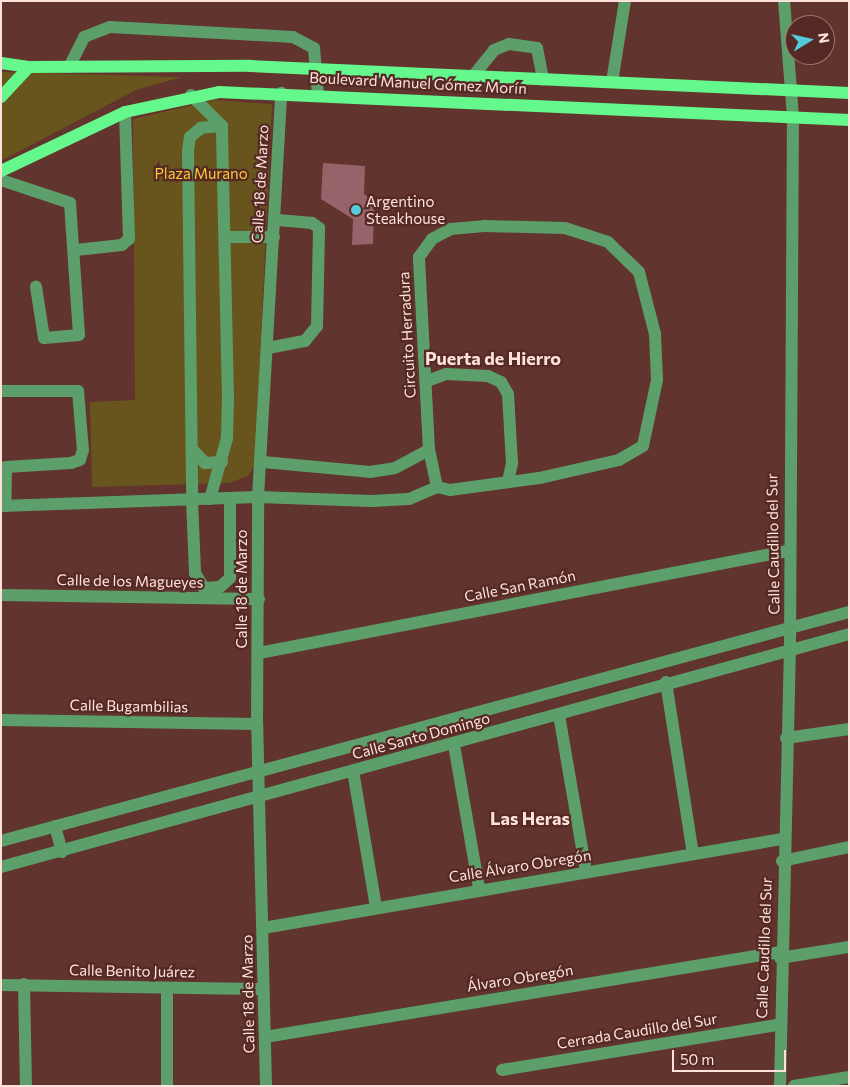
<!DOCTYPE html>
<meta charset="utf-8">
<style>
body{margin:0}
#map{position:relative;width:850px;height:1087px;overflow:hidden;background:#62342e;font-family:Commissioner,sans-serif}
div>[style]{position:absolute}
.green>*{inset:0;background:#68551e}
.building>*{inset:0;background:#97636b}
.minor>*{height:12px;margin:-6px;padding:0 6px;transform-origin:6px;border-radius:6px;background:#5d9f6b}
.major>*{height:12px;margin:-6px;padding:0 6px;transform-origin:6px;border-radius:6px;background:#65f88c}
.dots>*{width:14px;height:14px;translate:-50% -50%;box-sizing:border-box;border:2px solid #562a24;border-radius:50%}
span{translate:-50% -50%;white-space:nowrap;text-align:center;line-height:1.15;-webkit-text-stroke:4.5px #562a24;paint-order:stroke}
.street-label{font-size:15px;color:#ffe1dc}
.park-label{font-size:15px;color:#fbcb3c}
.poi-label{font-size:15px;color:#ffe1dc}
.left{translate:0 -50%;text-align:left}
.quarter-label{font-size:18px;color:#ffe1dc;font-weight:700}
.frame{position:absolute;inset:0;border:2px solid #ffe1dc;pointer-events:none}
.north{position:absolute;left:785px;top:15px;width:50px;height:50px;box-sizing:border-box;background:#562a24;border:1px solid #9a736e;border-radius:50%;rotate:81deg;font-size:14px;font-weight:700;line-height:20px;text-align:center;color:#ffe1dc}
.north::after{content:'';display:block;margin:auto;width:18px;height:22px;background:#54cadd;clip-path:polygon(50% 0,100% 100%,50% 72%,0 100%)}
.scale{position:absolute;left:672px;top:1050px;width:114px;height:22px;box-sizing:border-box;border:2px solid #ffe1dc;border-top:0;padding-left:6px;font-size:15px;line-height:18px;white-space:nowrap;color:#ffe1dc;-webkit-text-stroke:4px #562a24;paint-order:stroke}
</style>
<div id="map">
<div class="green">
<div style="clip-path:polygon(1px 72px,182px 77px,136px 90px,1px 161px)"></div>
<div style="clip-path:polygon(214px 100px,272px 104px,255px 464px,248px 476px,229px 483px,92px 487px,90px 402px,135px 400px,133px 119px)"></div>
</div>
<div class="building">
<div style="clip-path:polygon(323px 163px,365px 166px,364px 194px,374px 202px,373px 244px,352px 245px,353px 219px,321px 199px)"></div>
</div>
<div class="minor">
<div style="left:69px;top:67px;width:34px;rotate:-63deg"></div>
<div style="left:84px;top:37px;width:28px;rotate:-21deg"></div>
<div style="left:110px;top:27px;width:183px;rotate:3.1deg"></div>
<div style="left:293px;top:37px;width:24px;rotate:28deg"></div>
<div style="left:314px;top:48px;width:47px;rotate:85.1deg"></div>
<div style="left:474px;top:75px;width:32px;rotate:-51deg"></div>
<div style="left:494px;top:50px;width:16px;rotate:-22deg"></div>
<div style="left:509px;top:44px;width:28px;rotate:8deg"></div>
<div style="left:537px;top:48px;width:32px;rotate:79deg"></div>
<div style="left:612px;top:82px;width:82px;rotate:-80.9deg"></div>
<div style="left:191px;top:95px;width:44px;rotate:45deg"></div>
<div style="left:1px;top:180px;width:73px;rotate:18.4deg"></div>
<div style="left:70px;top:203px;width:132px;rotate:86.1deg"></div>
<div style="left:79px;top:335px;width:35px;rotate:175deg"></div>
<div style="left:44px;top:338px;width:52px;rotate:-98.9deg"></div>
<div style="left:484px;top:226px;width:81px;rotate:1.4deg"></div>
<div style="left:565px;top:228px;width:45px;rotate:18deg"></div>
<div style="left:608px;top:242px;width:43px;rotate:44.1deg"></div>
<div style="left:639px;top:272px;width:64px;rotate:75.5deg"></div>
<div style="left:655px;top:334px;width:46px;rotate:87.5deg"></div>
<div style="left:657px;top:380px;width:67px;rotate:102deg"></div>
<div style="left:643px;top:446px;width:28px;rotate:150deg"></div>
<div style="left:619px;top:460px;width:82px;rotate:167.3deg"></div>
<div style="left:539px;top:478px;width:90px;rotate:172.3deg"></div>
<div style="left:450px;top:490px;width:13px;rotate:-167deg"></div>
<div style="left:437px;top:487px;width:38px;rotate:-102deg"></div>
<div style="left:429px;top:450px;width:193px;rotate:-93deg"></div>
<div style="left:419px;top:257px;width:22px;rotate:-54deg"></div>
<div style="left:432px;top:239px;width:21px;rotate:-28deg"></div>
<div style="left:451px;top:229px;width:33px;rotate:-5deg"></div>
<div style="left:226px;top:237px;width:48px"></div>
<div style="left:76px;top:250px;width:46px;rotate:-6.2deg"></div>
<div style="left:122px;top:245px;width:9px;rotate:-41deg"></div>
<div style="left:129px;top:239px;width:127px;rotate:-91.8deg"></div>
<div style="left:268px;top:348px;width:38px;rotate:-11deg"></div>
<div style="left:305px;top:341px;width:19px;rotate:-51deg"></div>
<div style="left:317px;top:326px;width:98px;rotate:-88.8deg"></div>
<div style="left:319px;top:228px;width:9px;rotate:-144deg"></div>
<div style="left:312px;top:223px;width:37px;rotate:-175deg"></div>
<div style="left:427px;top:381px;width:20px;rotate:-20deg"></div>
<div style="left:446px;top:374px;width:42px;rotate:2.7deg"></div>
<div style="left:488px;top:376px;width:14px;rotate:25deg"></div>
<div style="left:501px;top:382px;width:14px;rotate:60deg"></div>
<div style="left:508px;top:394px;width:69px;rotate:86.7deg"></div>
<div style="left:512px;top:463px;width:19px;rotate:102deg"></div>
<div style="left:1px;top:391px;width:77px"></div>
<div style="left:78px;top:391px;width:59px;rotate:85.2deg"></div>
<div style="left:83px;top:450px;width:10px;rotate:107deg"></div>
<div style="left:80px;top:460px;width:9px;rotate:162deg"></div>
<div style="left:71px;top:463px;width:65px;rotate:176.5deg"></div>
<div style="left:6px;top:467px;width:39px;rotate:91deg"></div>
<div style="left:193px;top:450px;width:18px;rotate:47deg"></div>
<div style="left:205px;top:463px;width:17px;rotate:-3deg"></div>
<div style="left:263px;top:462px;width:107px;rotate:5.3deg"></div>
<div style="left:370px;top:472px;width:25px;rotate:-9deg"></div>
<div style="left:395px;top:468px;width:38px;rotate:-28deg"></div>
<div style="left:210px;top:499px;width:63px;rotate:-74.4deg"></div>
<div style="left:227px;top:438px;width:40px;rotate:-88.6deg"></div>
<div style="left:228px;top:398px;width:272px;rotate:-91.3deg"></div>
<div style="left:222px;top:126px;width:21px;rotate:175deg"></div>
<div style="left:201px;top:128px;width:14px;rotate:141deg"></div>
<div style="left:190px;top:137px;width:15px;rotate:98deg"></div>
<div style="left:188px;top:152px;width:348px;rotate:89.3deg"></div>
<div style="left:192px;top:500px;width:73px;rotate:87.6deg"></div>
<div style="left:195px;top:573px;width:17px;rotate:59deg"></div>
<div style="left:204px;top:588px;width:16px;rotate:-4deg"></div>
<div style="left:220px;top:587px;width:13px;rotate:-42deg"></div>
<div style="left:230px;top:578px;width:80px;rotate:-90deg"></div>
<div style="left:1px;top:506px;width:257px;rotate:-2deg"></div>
<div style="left:258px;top:497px;width:113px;rotate:2deg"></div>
<div style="left:371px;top:501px;width:38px;rotate:-3deg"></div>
<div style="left:409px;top:499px;width:30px;rotate:-23deg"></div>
<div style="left:1px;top:595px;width:258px;rotate:0.9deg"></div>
<div style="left:259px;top:653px;width:538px;rotate:-10.93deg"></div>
<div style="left:666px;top:682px;width:174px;rotate:81.1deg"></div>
<div style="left:559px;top:715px;width:158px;rotate:80.2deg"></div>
<div style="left:1px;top:720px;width:256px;rotate:0.9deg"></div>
<div style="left:786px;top:738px;width:64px;rotate:-8.1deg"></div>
<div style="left:454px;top:745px;width:145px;rotate:80.1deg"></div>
<div style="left:353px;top:771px;width:138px;rotate:80.4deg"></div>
<div style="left:55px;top:826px;width:27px;rotate:75deg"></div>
<div style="left:1px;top:841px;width:878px;rotate:-15.11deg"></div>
<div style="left:782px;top:861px;width:68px;rotate:-11.8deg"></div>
<div style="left:1px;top:867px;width:879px;rotate:-15.36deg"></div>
<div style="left:263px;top:928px;width:527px;rotate:-9.73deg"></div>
<div style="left:780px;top:958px;width:70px;rotate:-9.1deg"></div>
<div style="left:24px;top:984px;width:102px;rotate:88.9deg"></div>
<div style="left:1px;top:985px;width:262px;rotate:0.9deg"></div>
<div style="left:265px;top:1037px;width:522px;rotate:-9.37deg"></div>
<div style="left:502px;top:1070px;width:280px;rotate:-9.3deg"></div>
<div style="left:167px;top:1086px;width:98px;rotate:-90deg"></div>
<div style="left:266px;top:1086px;width:362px;rotate:-91.4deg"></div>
<div style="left:257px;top:724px;width:227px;rotate:-89.7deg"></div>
<div style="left:258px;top:497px;width:405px;rotate:-86.7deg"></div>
<div style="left:780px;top:1086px;width:437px;rotate:-88.7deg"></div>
<div style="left:790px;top:649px;width:532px;rotate:-89.68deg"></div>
<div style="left:793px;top:117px;width:116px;rotate:-94.4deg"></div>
<div style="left:794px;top:1086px;width:56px;rotate:-9.3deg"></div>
</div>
<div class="major">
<div style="left:1px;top:63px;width:28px;rotate:8deg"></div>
<div style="left:29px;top:67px;width:222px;rotate:-0.3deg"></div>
<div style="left:251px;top:66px;width:599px;rotate:2.59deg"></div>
<div style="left:1px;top:97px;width:41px;rotate:-47deg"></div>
<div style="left:1px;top:171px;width:137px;rotate:-25.4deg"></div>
<div style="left:125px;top:112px;width:96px;rotate:-12deg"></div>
<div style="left:219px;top:92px;width:631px;rotate:2.54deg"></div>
</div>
<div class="dots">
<div style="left:356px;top:210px;background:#54cadd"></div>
</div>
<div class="street-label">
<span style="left:418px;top:83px;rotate:3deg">Boulevard Manuel Gómez Morín</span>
<span style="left:260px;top:184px;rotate:-87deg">Calle 18 de Marzo</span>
<span style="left:407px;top:335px;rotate:-93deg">Circuito Herradura</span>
<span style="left:773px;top:544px;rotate:-91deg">Calle Caudillo del Sur</span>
<span style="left:130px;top:581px;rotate:1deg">Calle de los Magueyes</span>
<span style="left:520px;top:586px;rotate:-11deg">Calle San Ramón</span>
<span style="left:242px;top:589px;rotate:-90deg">Calle 18 de Marzo</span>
<span style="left:129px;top:706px;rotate:1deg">Calle Bugambilias</span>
<span style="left:421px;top:736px;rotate:-15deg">Calle Santo Domingo</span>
<span style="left:520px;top:866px;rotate:-9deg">Calle Álvaro Obregón</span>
<span style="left:764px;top:948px;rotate:-88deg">Calle Caudillo del Sur</span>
<span style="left:132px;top:971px;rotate:1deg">Calle Benito Juárez</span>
<span style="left:520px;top:978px;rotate:-9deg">Álvaro Obregón</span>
<span style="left:248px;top:994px;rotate:-91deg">Calle 18 de Marzo</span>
<span style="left:637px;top:1031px;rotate:-9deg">Cerrada Caudillo del Sur</span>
</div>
<div class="park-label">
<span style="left:201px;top:174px">Plaza Murano</span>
</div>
<div class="poi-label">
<span class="left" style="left:366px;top:210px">Argentino<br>Steakhouse</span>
</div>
<div class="quarter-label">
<span style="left:493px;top:358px">Puerta de Hierro</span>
<span style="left:530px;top:818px">Las Heras</span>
</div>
<div class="frame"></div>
<div class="north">N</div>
<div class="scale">50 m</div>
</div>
